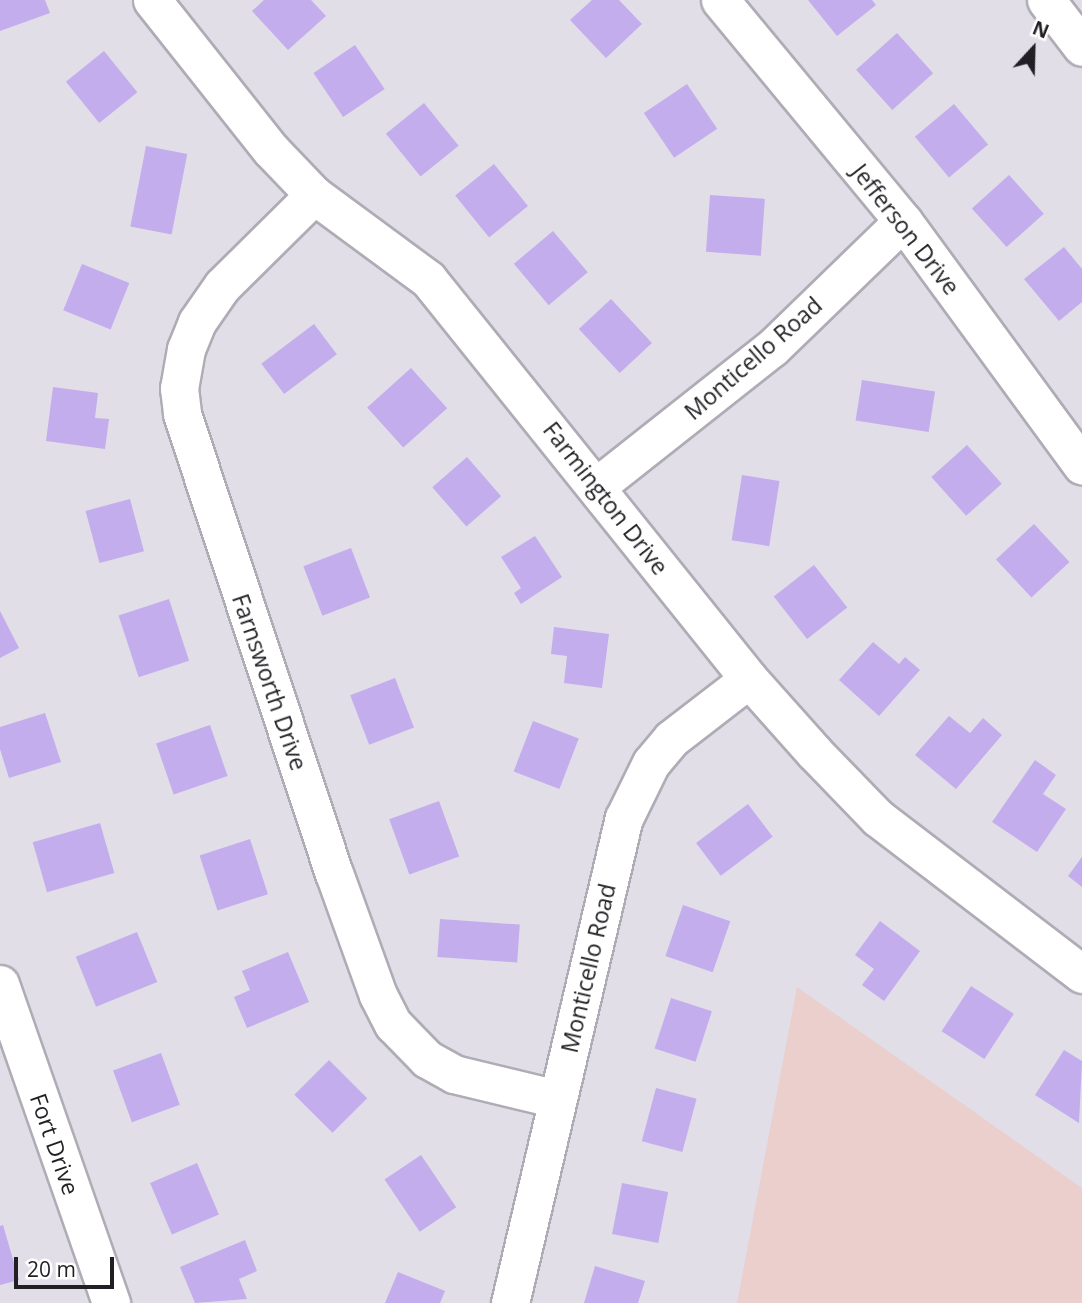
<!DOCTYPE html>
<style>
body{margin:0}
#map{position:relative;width:1082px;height:1303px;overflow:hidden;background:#e1dee8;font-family:"Open Sans",sans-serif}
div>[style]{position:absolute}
.commercial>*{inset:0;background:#eacfcd}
.building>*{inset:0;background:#c3aded;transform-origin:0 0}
.roads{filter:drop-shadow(2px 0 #afacb6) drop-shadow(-2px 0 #afacb6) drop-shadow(0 2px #afacb6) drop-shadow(0 -2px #afacb6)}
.minor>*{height:37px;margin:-18.5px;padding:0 18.5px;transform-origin:18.5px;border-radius:18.5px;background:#fff}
span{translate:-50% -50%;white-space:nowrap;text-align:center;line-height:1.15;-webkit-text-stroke:5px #fff;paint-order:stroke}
.street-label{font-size:23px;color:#201f23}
.north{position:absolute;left:998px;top:14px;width:70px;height:70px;-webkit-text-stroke:5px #fff;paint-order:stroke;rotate:22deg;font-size:19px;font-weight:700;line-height:28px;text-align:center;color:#201f23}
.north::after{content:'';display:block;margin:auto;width:24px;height:32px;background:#201f23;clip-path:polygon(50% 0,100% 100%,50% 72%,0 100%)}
.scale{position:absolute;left:14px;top:1257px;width:100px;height:32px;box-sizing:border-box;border:4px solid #201f23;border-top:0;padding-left:9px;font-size:21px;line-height:24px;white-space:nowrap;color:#201f23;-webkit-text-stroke:5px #fff;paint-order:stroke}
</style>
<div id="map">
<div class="commercial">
<div style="clip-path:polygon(797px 987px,1082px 1188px,1082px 1303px,737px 1303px)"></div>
</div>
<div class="building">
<div style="clip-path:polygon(0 0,45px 0,50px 13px,0 31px)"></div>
<div style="clip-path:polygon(264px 0,311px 0,326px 16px,288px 50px,252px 11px)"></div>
<div style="clip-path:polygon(592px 0,619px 0,642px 24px,606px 58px,570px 20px)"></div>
<div style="clip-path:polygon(808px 0,872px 0,876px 5px,837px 36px)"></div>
<div style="left:897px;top:33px;width:54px;height:55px;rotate:48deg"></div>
<div style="left:355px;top:45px;width:53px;height:50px;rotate:56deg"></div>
<div style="left:104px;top:51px;width:53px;height:49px;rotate:51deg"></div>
<div style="left:687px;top:84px;width:54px;height:52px;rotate:56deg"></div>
<div style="left:424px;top:103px;width:55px;height:49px;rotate:51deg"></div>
<div style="left:954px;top:104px;width:53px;height:51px;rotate:50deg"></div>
<div style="left:146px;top:146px;width:42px;height:82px;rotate:11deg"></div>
<div style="left:494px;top:164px;width:54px;height:50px;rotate:51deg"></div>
<div style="left:1009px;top:175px;width:52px;height:50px;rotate:48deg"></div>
<div style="left:710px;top:195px;width:55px;height:57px;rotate:4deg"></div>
<div style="left:553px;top:231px;width:54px;height:51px;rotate:50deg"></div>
<div style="clip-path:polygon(1064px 247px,1082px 269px,1082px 302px,1059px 321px,1024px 279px)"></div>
<div style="left:82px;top:264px;width:51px;height:50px;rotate:22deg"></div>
<div style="left:611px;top:299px;width:60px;height:44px;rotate:47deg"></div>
<div style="left:314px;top:324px;width:38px;height:66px;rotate:53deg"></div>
<div style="left:411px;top:368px;width:54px;height:59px;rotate:48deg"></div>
<div style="left:862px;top:380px;width:74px;height:41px;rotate:9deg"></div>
<div style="clip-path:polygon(53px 387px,98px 393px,95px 418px,109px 419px,105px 449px,46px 441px)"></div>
<div style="left:967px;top:445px;width:52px;height:48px;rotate:48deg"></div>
<div style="left:467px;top:457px;width:52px;height:46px;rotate:49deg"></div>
<div style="left:742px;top:475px;width:38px;height:66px;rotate:9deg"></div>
<div style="left:130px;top:499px;width:54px;height:46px;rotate:75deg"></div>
<div style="left:1034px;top:524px;width:52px;height:52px;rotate:47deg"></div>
<div style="clip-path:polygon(535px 536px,562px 577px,521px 604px,514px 593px,521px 588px,501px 557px)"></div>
<div style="left:351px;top:548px;width:53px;height:51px;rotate:69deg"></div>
<div style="left:814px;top:565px;width:54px;height:51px;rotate:52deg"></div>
<div style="left:169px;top:599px;width:65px;height:53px;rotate:72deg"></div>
<div style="clip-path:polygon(0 611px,19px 648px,0 658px)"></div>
<div style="clip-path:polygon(554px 627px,609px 634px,602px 688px,564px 683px,567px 656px,551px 654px)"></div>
<div style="clip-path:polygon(873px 642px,899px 664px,905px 657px,920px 670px,879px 716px,839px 680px)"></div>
<div style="left:395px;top:678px;width:53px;height:48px;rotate:69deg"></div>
<div style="clip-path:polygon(45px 713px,61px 762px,9px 778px,0 749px,0 727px)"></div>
<div style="clip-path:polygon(949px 716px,970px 733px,983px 718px,1002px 735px,956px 789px,915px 755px)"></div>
<div style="left:533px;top:721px;width:49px;height:54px;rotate:21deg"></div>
<div style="left:210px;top:725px;width:54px;height:57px;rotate:71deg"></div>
<div style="clip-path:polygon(1035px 760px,1056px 775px,1043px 794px,1066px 809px,1037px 852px,992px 822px)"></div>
<div style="left:439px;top:801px;width:59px;height:53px;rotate:70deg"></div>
<div style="left:748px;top:804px;width:41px;height:65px;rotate:53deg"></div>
<div style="left:100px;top:823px;width:52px;height:70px;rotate:74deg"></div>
<div style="left:250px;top:839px;width:58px;height:53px;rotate:72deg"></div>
<div style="clip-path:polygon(1082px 857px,1082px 887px,1068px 876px)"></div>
<div style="left:683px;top:905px;width:50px;height:54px;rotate:19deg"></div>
<div style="left:440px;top:919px;width:80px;height:38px;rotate:4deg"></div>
<div style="clip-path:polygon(880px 921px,920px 951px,884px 1001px,862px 985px,874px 969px,855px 955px)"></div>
<div style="left:137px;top:932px;width:54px;height:66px;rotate:68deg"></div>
<div style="clip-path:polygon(288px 952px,309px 1002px,247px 1028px,234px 997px,250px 990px,242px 971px)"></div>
<div style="left:971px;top:986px;width:51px;height:54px;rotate:33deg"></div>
<div style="left:671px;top:998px;width:43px;height:53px;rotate:18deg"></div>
<div style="clip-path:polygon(1064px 1050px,1082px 1061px,1079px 1123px,1035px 1095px)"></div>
<div style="left:161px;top:1053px;width:55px;height:51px;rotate:70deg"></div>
<div style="left:329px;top:1060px;width:54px;height:49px;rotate:45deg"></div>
<div style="left:656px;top:1088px;width:42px;height:55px;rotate:15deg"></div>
<div style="left:421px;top:1155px;width:63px;height:44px;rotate:56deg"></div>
<div style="left:197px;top:1163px;width:56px;height:51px;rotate:67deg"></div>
<div style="left:622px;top:1183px;width:47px;height:52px;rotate:11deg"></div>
<div style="clip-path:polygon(3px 1225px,19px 1280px,0 1285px,0 1226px)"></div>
<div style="clip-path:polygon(245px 1240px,257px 1271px,239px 1279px,247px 1299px,195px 1303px,180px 1267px)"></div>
<div style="clip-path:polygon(595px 1266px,645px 1281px,638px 1303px,584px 1303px)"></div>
<div style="clip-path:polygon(398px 1272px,445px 1291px,440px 1303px,385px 1303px)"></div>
</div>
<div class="roads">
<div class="minor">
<div style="left:152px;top:0;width:191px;rotate:51.6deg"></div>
<div style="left:271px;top:150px;width:62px;rotate:46.3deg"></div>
<div style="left:314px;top:195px;width:142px;rotate:36.4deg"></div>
<div style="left:428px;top:279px;width:513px;rotate:51.25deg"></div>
<div style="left:749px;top:679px;width:98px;rotate:48.3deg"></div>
<div style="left:814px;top:752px;width:92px;rotate:45.9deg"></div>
<div style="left:878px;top:818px;width:257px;rotate:37.4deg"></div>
<div style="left:720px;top:0;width:287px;rotate:50.4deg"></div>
<div style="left:903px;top:221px;width:303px;rotate:53.8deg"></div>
<div style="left:1046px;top:0;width:59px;rotate:52.5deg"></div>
<div style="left:314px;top:195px;width:129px;rotate:135.3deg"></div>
<div style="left:222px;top:286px;width:44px;rotate:124.8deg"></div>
<div style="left:197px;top:322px;width:29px;rotate:112deg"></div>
<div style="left:186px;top:349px;width:40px;rotate:100deg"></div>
<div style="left:179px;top:388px;width:26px;rotate:83deg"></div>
<div style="left:182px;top:414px;width:484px;rotate:71.7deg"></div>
<div style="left:334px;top:873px;width:130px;rotate:70.2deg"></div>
<div style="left:378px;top:995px;width:33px;rotate:63deg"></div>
<div style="left:393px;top:1024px;width:49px;rotate:45.8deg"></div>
<div style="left:427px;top:1059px;width:31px;rotate:29deg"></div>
<div style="left:454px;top:1074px;width:106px;rotate:13.6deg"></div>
<div style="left:597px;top:486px;width:223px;rotate:-38.3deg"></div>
<div style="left:772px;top:348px;width:182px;rotate:-44.1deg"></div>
<div style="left:0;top:984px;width:338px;rotate:70.8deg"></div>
<div style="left:510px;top:1303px;width:498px;rotate:-76.8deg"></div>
<div style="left:624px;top:818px;width:61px;rotate:-63.9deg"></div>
<div style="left:651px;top:763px;width:31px;rotate:-50deg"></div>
<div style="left:671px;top:739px;width:98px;rotate:-37.6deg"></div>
</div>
</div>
<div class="street-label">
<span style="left:906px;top:229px;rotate:52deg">Jefferson Drive</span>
<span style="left:753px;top:358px;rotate:-41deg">Monticello Road</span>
<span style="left:606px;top:498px;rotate:52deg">Farmington Drive</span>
<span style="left:270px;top:682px;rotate:71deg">Farnsworth Drive</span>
<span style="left:588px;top:968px;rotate:-77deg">Monticello Road</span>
<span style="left:55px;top:1144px;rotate:71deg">Fort Drive</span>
</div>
<div class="north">N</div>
<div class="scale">20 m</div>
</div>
